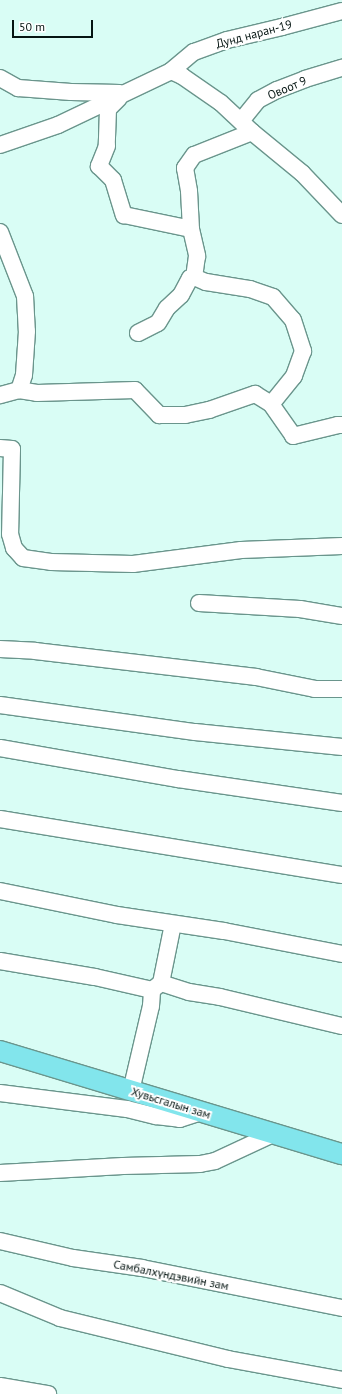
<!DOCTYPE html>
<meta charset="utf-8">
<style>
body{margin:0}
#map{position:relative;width:342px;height:1394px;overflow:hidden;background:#d9fdf5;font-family:"PT Sans",sans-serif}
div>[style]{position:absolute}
.roads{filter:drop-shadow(1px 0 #6a958c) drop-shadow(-1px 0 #6a958c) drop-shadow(0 1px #6a958c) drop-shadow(0 -1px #6a958c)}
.minor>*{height:16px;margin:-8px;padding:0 8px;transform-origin:8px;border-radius:8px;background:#fff}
.major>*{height:20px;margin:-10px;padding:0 10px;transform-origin:10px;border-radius:10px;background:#82e5ec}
span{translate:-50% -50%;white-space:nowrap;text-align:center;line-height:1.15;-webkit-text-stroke:4px #fff;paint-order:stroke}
.street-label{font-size:12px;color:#051512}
.scale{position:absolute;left:12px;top:20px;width:81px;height:18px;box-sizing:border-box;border:2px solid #051512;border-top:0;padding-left:5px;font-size:12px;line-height:14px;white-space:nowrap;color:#051512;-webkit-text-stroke:3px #fff;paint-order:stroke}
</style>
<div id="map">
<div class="roads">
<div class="minor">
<div style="left:171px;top:71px;width:30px;rotate:-40deg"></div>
<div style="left:194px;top:52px;width:35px;rotate:-20deg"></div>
<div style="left:227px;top:40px;width:57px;rotate:-13.3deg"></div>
<div style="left:282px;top:27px;width:62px;rotate:-14.9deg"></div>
<div style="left:0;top:78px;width:21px;rotate:29deg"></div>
<div style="left:18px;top:88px;width:53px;rotate:4.3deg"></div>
<div style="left:71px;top:92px;width:49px;rotate:1.2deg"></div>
<div style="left:119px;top:98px;width:16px;rotate:135deg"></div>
<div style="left:108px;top:109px;width:37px;rotate:92deg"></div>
<div style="left:107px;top:146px;width:22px;rotate:112deg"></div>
<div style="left:99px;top:166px;width:20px;rotate:45deg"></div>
<div style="left:113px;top:180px;width:37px;rotate:73deg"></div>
<div style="left:124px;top:215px;width:68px;rotate:11.8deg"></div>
<div style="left:241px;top:121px;width:27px;rotate:-51deg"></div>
<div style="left:258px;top:100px;width:21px;rotate:-28deg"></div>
<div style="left:277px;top:90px;width:30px;rotate:-21deg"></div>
<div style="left:305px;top:79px;width:39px;rotate:-17deg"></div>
<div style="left:252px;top:132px;width:62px;rotate:158.4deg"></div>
<div style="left:194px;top:155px;width:16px;rotate:125deg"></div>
<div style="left:185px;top:168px;width:23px;rotate:80deg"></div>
<div style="left:189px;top:191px;width:38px;rotate:87deg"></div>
<div style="left:191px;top:229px;width:28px;rotate:77deg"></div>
<div style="left:197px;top:256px;width:21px;rotate:98deg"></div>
<div style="left:194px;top:277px;width:13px;rotate:23deg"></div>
<div style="left:206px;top:282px;width:45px;rotate:9deg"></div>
<div style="left:250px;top:289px;width:24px;rotate:19deg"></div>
<div style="left:273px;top:297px;width:30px;rotate:49deg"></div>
<div style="left:293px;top:320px;width:33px;rotate:72deg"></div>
<div style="left:303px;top:351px;width:27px;rotate:110deg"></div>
<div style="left:294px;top:376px;width:36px;rotate:129deg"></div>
<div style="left:0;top:145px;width:61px;rotate:-19deg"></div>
<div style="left:58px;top:125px;width:125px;rotate:-25.5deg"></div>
<div style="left:171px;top:71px;width:12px;rotate:24deg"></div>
<div style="left:182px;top:76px;width:47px;rotate:34.7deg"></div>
<div style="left:221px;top:103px;width:42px;rotate:43.1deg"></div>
<div style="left:252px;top:132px;width:65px;rotate:39.4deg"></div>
<div style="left:302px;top:173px;width:58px;rotate:46.4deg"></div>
<div style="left:0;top:232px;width:69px;rotate:68.7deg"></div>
<div style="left:25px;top:296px;width:35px;rotate:87deg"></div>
<div style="left:27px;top:331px;width:44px;rotate:93.9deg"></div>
<div style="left:24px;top:375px;width:16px;rotate:108deg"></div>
<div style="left:19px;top:390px;width:20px;rotate:165deg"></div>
<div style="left:138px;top:333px;width:22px;rotate:-27deg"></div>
<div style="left:158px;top:323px;width:17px;rotate:-59deg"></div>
<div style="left:167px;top:308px;width:19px;rotate:-43deg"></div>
<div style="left:181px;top:295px;width:19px;rotate:-62deg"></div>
<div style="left:190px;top:278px;width:4px;rotate:-14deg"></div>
<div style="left:19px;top:390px;width:18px;rotate:9deg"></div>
<div style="left:37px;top:393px;width:98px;rotate:-1.8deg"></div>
<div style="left:135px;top:390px;width:35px;rotate:46deg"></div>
<div style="left:159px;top:415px;width:26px"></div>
<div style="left:185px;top:415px;width:25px;rotate:-12deg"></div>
<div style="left:209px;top:410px;width:49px;rotate:-19.2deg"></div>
<div style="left:255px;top:394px;width:19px;rotate:32deg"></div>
<div style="left:271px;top:404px;width:39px;rotate:55deg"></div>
<div style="left:293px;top:436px;width:46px;rotate:-13.7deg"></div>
<div style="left:338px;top:425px;width:4px"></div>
<div style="left:0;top:448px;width:12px;rotate:5deg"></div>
<div style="left:12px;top:449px;width:85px;rotate:91.3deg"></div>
<div style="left:10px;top:534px;width:15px;rotate:74deg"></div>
<div style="left:14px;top:548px;width:13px;rotate:48deg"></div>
<div style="left:23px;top:558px;width:28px;rotate:8deg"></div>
<div style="left:51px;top:562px;width:82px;rotate:1.4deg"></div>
<div style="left:133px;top:564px;width:109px;rotate:-7.4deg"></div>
<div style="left:241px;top:550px;width:101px;rotate:-2.3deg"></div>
<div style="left:199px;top:603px;width:101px;rotate:3.4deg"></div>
<div style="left:300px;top:609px;width:43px;rotate:9.5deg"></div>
<div style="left:0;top:649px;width:35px;rotate:3deg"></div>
<div style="left:35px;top:651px;width:223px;rotate:6.7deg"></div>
<div style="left:256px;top:677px;width:60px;rotate:11.5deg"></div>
<div style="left:315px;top:689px;width:27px"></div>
<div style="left:0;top:705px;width:197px;rotate:7.9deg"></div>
<div style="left:195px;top:732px;width:148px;rotate:5.8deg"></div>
<div style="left:0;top:748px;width:181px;rotate:9.9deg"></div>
<div style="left:178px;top:779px;width:166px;rotate:8.3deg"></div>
<div style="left:0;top:819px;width:347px;rotate:9.3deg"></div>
<div style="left:0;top:891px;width:119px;rotate:11.6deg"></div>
<div style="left:117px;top:915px;width:108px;rotate:8.5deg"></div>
<div style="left:224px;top:931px;width:120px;rotate:11deg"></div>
<div style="left:0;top:961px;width:96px;rotate:9.6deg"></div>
<div style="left:95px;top:977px;width:58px;rotate:12.8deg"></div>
<div style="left:152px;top:990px;width:11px;rotate:-38deg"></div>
<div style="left:161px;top:983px;width:29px;rotate:18deg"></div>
<div style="left:189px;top:992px;width:31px;rotate:9deg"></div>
<div style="left:220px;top:997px;width:125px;rotate:13.4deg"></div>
<div style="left:161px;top:983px;width:60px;rotate:-78.5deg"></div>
<div style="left:131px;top:1091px;width:87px;rotate:-76.8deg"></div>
<div style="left:151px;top:1006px;width:16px;rotate:-86deg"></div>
<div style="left:0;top:1093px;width:128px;rotate:7.2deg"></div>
<div style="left:127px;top:1109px;width:30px;rotate:14deg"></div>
<div style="left:156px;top:1116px;width:24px;rotate:7deg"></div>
<div style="left:180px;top:1119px;width:22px;rotate:-18deg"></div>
<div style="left:0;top:1173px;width:123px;rotate:-3.3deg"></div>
<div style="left:123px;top:1166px;width:77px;rotate:-1.5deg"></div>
<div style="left:200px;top:1164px;width:15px;rotate:-11deg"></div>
<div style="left:215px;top:1161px;width:64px;rotate:-25deg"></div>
<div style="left:0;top:1241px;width:75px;rotate:13.1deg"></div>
<div style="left:73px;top:1258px;width:70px;rotate:8.2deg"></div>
<div style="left:142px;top:1268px;width:204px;rotate:11.3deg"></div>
<div style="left:0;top:1293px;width:65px;rotate:22.6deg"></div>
<div style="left:60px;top:1318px;width:173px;rotate:13.7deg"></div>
<div style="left:228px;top:1359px;width:116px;rotate:10.4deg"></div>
<div style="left:0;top:1386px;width:49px;rotate:9.5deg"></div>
</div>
<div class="major">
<div style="left:0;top:1051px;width:357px;rotate:16.8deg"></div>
</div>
</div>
<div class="street-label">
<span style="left:254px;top:34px;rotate:-15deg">Дунд наран-19</span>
<span style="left:287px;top:88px;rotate:-23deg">Овоот 9</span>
<span style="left:171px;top:1103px;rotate:17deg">Хувьсгалын зам</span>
<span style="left:171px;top:1275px;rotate:11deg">Самбалхүндэвийн зам</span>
</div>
<div class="scale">50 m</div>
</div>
